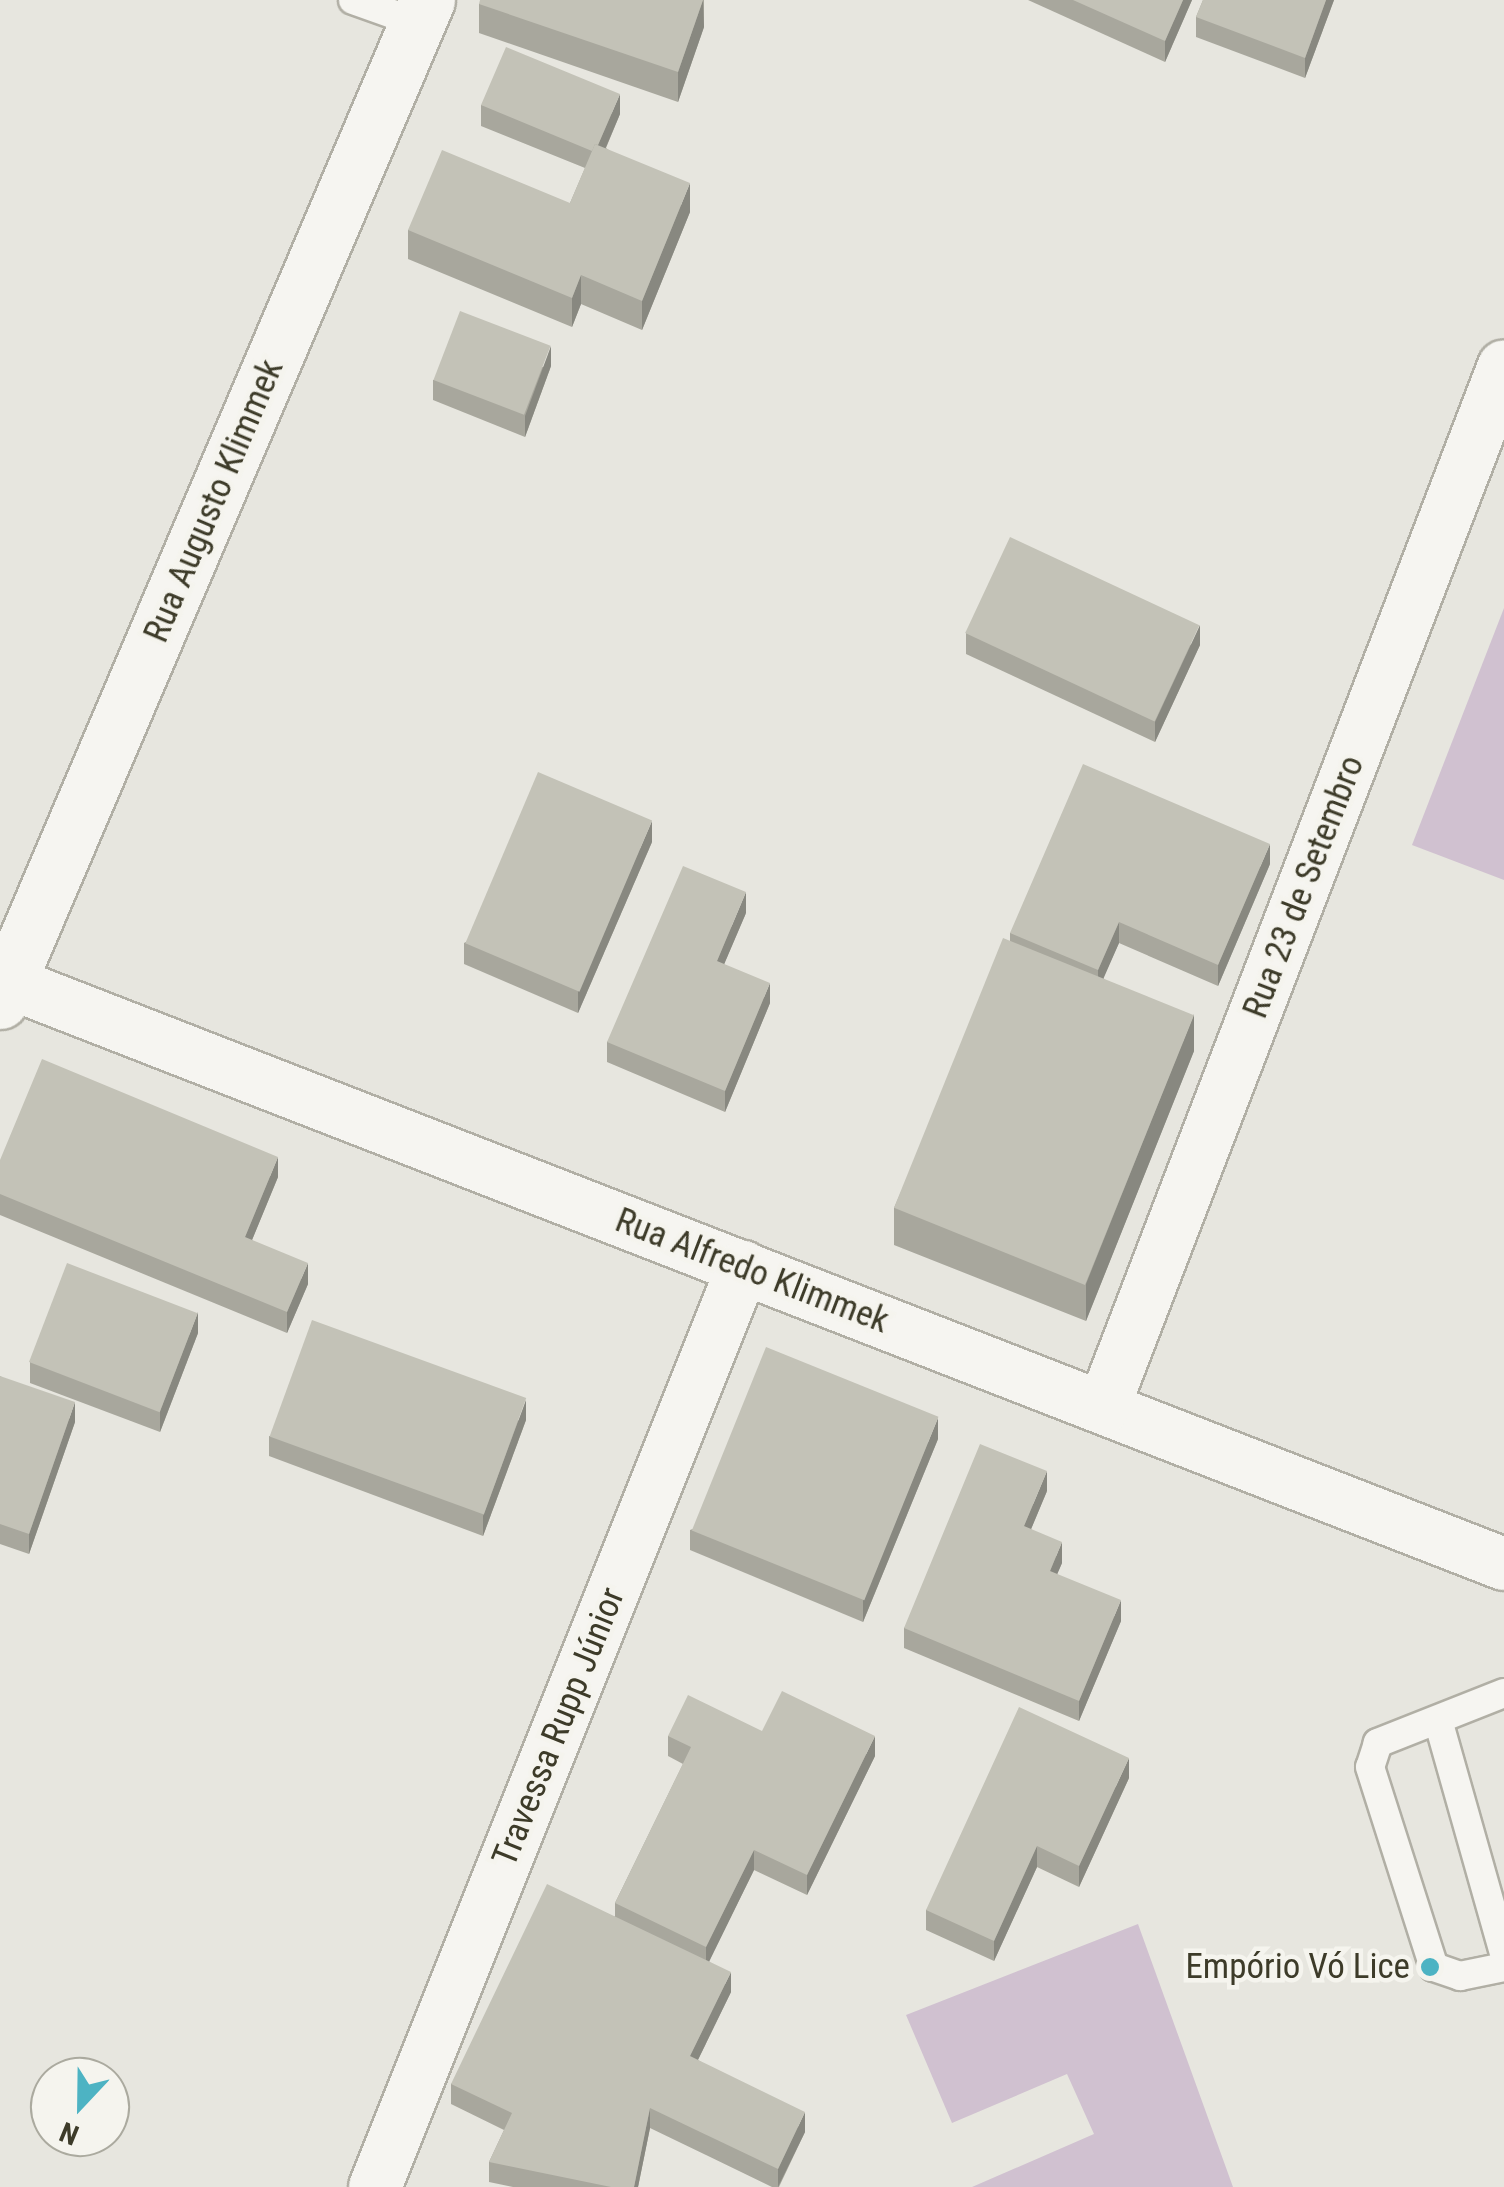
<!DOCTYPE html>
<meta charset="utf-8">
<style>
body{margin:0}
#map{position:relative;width:1504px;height:2187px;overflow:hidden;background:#e7e6df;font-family:"Roboto Condensed",sans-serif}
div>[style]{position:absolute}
.green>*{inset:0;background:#d0c1d0}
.roads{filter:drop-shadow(2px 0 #b1afa5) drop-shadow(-2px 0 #b1afa5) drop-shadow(0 2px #b1afa5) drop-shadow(0 -2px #b1afa5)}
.service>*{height:28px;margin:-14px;padding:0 14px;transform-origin:14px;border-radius:14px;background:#f6f5f1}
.minor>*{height:52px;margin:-26px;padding:0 26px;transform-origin:26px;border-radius:26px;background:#f6f5f1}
.tertiary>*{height:55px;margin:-27.5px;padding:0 27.5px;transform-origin:27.5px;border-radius:27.5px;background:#f6f5f1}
.wall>*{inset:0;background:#a8a79d}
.shaded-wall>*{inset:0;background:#888880}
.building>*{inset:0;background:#c3c2b7;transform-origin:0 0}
.dots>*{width:28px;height:28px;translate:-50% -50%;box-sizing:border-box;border:5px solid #f5f4ee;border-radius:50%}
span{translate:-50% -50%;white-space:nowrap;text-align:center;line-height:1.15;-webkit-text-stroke:9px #f5f4ee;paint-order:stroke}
.street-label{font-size:35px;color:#3d3b29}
.poi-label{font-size:35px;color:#3d3b29}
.right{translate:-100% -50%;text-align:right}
.north{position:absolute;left:30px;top:2057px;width:100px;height:100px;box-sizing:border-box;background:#f5f4ee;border:2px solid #abaa9f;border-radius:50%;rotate:202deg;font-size:28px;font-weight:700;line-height:40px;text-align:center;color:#3d3b29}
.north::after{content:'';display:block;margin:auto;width:35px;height:45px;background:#4db3c3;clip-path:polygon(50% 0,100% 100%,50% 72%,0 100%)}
</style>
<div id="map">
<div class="green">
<div style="clip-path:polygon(1504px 608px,1504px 880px,1412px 845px)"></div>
<div style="clip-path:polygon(1138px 1924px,1233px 2187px,972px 2187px,1094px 2134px,1067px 2074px,952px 2123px,906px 2015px)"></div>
</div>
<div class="roads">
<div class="service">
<div style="left:353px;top:0;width:69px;rotate:19.5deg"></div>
<div style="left:1504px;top:1693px;width:136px;rotate:158.4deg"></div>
<div style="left:1378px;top:1743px;width:25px;rotate:108deg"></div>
<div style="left:1370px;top:1767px;width:210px;rotate:72.3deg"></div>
<div style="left:1434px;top:1967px;width:28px;rotate:19deg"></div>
<div style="left:1460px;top:1976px;width:45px;rotate:-11.6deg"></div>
<div style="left:1438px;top:1720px;width:242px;rotate:74.2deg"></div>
</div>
<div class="minor">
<div style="left:8px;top:982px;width:1605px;rotate:21.26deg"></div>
<div style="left:1103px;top:1408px;width:1116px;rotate:-68.95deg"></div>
<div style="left:375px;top:2187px;width:991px;rotate:-68.2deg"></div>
</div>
<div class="tertiary">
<div style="left:0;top:1001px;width:1088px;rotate:-66.9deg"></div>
</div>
</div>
<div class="wall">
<div style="clip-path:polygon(704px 0,704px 27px,678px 102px,479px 33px,479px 4px)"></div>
<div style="clip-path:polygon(1028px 0,1192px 0,1165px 62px)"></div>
<div style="clip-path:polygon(1203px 0,1334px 0,1305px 78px,1196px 37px,1196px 17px)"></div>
<div style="clip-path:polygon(481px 105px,620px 114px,606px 148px,690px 212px,642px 330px,581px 304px,572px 327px,408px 259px,408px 230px,570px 203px,585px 168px,481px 126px)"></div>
<div style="clip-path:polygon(551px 366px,525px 437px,433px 400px,433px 380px)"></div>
<div style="clip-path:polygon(966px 633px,1200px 645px,1155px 742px,966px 654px)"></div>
<div style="clip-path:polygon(652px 842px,578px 1013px,464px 964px,464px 943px)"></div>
<div style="clip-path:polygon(1270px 864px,1218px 986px,1119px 943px,1103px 978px,1194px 1051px,1086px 1321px,894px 1245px,894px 1208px,1010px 941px,1010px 933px)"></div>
<div style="clip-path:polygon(746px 913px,724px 964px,770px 1003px,725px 1112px,607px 1062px,607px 1042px)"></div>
<div style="clip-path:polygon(0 1160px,278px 1177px,252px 1240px,308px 1284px,287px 1333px,0 1215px)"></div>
<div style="clip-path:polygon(198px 1333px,160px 1432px,30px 1383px,30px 1362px)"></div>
<div style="clip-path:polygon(0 1376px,75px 1422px,29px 1554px,0 1544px)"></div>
<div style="clip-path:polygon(526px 1420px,483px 1536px,269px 1456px,269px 1436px)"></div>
<div style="clip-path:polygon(938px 1439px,863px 1622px,690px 1550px,690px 1530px)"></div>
<div style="clip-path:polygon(1047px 1491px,1031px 1529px,1062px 1563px,1057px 1574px,1121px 1621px,1079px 1721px,904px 1648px,904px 1628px)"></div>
<div style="clip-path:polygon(762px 1731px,875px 1756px,807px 1895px,754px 1870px,709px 1961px,731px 1992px,698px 2060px,805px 2132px,779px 2187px,772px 2187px,650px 2128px,638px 2187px,513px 2187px,489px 2182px,489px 2162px,504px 2130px,451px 2104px,451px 2084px,615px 1916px,615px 1903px,683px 1764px,668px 1756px,668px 1736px)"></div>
<div style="clip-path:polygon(1129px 1778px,1079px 1887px,1037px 1867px,994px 1961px,926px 1930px,926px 1910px)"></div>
</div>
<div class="shaded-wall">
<div style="clip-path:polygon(703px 0,704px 27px,678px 102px,678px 72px)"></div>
<div style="clip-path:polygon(1183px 0,1192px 0,1165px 62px,1165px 41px)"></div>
<div style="clip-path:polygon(1326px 0,1334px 0,1305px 78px,1305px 58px)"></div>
<div style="clip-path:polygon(620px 94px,620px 114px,595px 173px,595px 152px)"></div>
<div style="clip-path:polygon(690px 183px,690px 212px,642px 330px,642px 301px)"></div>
<div style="clip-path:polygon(581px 275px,581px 304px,572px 327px,572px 298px)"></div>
<div style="clip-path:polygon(551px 346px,551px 366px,525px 437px,525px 416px)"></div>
<div style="clip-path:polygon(1200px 625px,1200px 645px,1155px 742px,1155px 722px)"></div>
<div style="clip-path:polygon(652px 821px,652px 842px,578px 1013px,578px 992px)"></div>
<div style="clip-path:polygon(1270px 844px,1270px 864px,1218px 986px,1218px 965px)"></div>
<div style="clip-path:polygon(746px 892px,746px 913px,717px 981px,717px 961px)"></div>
<div style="clip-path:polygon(1119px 922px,1119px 943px,1098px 991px,1098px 970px)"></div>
<div style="clip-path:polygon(770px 983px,770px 1003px,725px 1112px,725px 1091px)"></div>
<div style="clip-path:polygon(1194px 1014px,1194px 1051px,1086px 1321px,1086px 1284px)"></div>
<div style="clip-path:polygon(278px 1157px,278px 1177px,245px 1257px,245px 1237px)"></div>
<div style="clip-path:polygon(308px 1263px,308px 1284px,287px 1333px,287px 1312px)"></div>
<div style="clip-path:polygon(198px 1312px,198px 1333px,160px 1432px,160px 1411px)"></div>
<div style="clip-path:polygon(526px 1400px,526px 1420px,483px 1536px,483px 1516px)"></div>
<div style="clip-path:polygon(75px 1402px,75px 1422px,29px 1554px,29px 1534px)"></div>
<div style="clip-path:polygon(938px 1418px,938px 1439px,863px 1622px,863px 1601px)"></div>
<div style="clip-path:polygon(1047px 1471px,1047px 1491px,1024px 1546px,1024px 1526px)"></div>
<div style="clip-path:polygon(1062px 1542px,1062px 1563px,1050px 1591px,1050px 1571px)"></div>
<div style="clip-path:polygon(1121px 1600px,1121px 1621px,1079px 1721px,1079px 1701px)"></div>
<div style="clip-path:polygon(875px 1736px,875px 1756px,807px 1895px,807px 1875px)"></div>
<div style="clip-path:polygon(1129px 1758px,1129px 1778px,1079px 1887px,1079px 1866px)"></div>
<div style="clip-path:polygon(1037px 1846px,1037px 1867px,994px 1961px,994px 1941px)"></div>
<div style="clip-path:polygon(754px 1850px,754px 1870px,706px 1968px,706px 1947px)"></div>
<div style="clip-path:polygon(731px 1972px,731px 1992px,690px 2076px,690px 2056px)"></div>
<div style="clip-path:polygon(650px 2108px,650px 2128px,638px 2187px,634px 2187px)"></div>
<div style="clip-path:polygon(805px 2112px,805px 2132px,778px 2187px,778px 2169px)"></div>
</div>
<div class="building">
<div style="clip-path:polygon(480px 0,703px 0,678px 72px,479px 4px)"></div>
<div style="clip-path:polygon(1073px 0,1183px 0,1165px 41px)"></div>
<div style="clip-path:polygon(1203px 0,1326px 0,1305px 58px,1196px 17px)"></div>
<div style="clip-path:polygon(506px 47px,620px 94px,598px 145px,595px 144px,592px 151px,481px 105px)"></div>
<div style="clip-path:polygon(595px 144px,690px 183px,642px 301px,581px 275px,572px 298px,408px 230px,442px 150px,570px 203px)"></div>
<div style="left:460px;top:311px;width:97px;height:74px;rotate:21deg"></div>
<div style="left:1010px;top:537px;width:209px;height:106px;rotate:25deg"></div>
<div style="clip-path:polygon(1083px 764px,1270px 844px,1218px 965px,1119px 922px,1098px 970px,1010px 933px)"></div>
<div style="left:538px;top:772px;width:124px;height:186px;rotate:23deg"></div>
<div style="clip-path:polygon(683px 866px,746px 892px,717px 961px,770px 983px,725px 1091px,607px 1042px)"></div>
<div style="left:1003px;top:938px;width:206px;height:291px;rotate:22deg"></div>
<div style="clip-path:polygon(42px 1059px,278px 1157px,245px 1237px,308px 1263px,287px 1312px,0 1194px,0 1160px)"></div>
<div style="left:67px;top:1263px;width:140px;height:106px;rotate:21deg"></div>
<div style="left:312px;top:1320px;width:228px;height:124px;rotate:20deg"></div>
<div style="left:766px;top:1347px;width:186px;height:198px;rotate:22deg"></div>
<div style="clip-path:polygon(0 1376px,75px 1402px,29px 1534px,0 1524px)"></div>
<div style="clip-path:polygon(980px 1444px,1047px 1471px,1024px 1526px,1062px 1542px,1050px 1571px,1121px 1600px,1079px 1701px,904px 1628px)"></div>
<div style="clip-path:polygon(782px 1691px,875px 1736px,807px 1875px,754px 1850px,706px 1947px,615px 1903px,691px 1747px,668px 1736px,688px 1695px,762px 1731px)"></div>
<div style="clip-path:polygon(1019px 1707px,1129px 1758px,1079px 1866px,1037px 1846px,994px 1941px,926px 1910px)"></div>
<div style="clip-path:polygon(547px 1884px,731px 1972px,690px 2056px,805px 2112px,778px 2169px,650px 2108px,634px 2187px,611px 2187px,489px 2162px,512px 2113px,451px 2084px)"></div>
</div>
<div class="dots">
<div style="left:1430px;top:1967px;background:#4db3c3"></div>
</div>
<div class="street-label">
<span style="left:214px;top:501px;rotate:-67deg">Rua Augusto Klimmek</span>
<span style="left:1304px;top:887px;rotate:-69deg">Rua 23 de Setembro</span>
<span style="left:752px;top:1271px;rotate:21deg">Rua Alfredo Klimmek</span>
<span style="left:559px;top:1727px;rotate:-68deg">Travessa Rupp Júnior</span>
</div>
<div class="poi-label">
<span class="right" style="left:1410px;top:1967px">Empório Vó Lice</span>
</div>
<div class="north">N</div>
</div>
